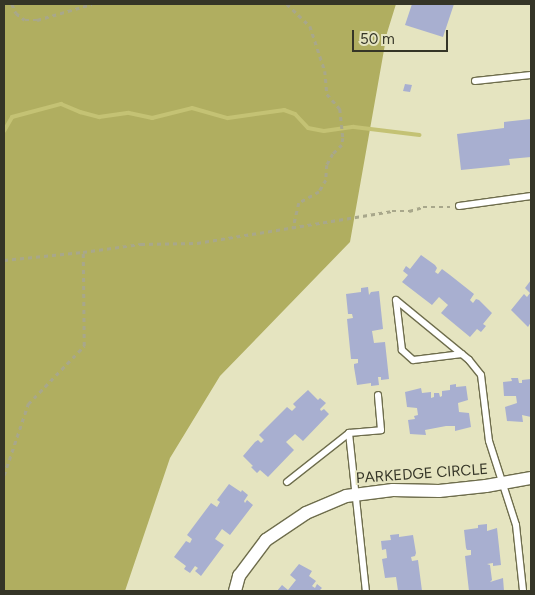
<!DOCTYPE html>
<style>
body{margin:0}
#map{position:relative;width:535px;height:595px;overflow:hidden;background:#e5e4c0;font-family:Figtree,sans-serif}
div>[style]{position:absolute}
.forest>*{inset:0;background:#b0ae60}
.stream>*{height:4px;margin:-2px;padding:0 2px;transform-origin:2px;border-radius:2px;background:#c4c274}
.building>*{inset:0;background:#a8afd0}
.path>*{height:2.5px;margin-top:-1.25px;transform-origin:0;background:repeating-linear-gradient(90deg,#a8a78b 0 4px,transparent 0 8px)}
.roads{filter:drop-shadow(1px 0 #6e6d4c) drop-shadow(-1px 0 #6e6d4c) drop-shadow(0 1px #6e6d4c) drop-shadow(0 -1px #6e6d4c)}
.lane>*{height:6px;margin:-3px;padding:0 3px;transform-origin:3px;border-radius:3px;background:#fff}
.street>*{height:12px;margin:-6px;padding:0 6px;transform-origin:6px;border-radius:6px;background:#fff}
span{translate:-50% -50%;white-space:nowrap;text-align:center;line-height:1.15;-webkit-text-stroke:4px #e5e4c0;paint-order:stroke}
.street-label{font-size:15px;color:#353527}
.frame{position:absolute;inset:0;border:5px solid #353527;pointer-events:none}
.scale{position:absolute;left:352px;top:30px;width:96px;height:22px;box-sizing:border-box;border:2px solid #353527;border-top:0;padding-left:6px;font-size:15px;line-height:18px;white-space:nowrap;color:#353527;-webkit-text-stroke:4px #e5e4c0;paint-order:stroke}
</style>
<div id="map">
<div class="forest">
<div style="clip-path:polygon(4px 4px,396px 4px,387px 33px,350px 242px,220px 376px,170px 458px,125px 591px,4px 591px)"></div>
</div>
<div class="stream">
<div style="left:4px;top:131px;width:16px;rotate:-60deg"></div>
<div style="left:12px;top:117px;width:51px;rotate:-14.9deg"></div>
<div style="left:61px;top:104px;width:21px;rotate:23deg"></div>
<div style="left:80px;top:112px;width:20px;rotate:15deg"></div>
<div style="left:99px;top:117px;width:30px;rotate:-8deg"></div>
<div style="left:129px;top:113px;width:24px;rotate:12deg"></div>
<div style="left:152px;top:118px;width:41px;rotate:-14deg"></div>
<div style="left:192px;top:108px;width:37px;rotate:16deg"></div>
<div style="left:228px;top:118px;width:57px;rotate:-8.1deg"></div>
<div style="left:284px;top:110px;width:12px;rotate:20deg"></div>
<div style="left:295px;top:114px;width:19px;rotate:47deg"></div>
<div style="left:308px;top:128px;width:16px;rotate:11deg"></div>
<div style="left:324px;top:131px;width:30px;rotate:-8deg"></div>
<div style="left:354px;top:127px;width:66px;rotate:6.9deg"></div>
</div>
<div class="building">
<div style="clip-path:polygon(412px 4px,454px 4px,443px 37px,405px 25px)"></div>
<div style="clip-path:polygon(405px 84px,412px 85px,410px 92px,403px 91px)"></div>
<div style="clip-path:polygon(531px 119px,531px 157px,509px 159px,510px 165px,461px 170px,457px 134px,504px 128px,504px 122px)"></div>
<div style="clip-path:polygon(421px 255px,435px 265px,437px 268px,435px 272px,438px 274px,442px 269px,450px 275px,474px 294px,470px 300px,473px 303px,476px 299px,479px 300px,492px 313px,483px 324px,486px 326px,481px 332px,477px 329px,470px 337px,441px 313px,448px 305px,439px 297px,432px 305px,402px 282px,408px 275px,403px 271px,406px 266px,410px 269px)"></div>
<div style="clip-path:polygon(531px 280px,531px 322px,528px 327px,511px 310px,524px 294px,527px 297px,530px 293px,525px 288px)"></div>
<div style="clip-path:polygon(368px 287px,369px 295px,371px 292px,379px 291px,383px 329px,372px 331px,374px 343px,385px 342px,389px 379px,381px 380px,381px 377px,378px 377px,379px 385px,371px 386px,371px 383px,357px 385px,354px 367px,354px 364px,358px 363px,358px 359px,351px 359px,347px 319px,353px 318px,352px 314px,348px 314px,346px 294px,361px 292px,361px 288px)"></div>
<div style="clip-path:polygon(511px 378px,518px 378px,519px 383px,522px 383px,522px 380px,531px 379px,531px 417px,522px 415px,523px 422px,507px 421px,505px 407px,517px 403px,516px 396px,504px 396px,503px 382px,512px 381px)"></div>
<div style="clip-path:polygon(456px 384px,456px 387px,466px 386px,468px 400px,458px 403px,459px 412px,469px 413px,471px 427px,455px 431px,455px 426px,446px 426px,425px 430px,426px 435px,410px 434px,408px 420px,415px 419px,414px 416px,418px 415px,417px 408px,407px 407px,405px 392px,421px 388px,422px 393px,431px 392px,431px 398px,434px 397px,434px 393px,439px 393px,440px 397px,442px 396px,442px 391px,450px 390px,450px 385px)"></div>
<div style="clip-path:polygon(308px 390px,318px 400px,320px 398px,326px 403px,320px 409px,321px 411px,324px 409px,329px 414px,303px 441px,295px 434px,286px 442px,294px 450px,268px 477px,260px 470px,257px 473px,251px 467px,253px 466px,243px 456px,255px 442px,258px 440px,261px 443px,264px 440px,259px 435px,287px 407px,292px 411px,296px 407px,293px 404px,295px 402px)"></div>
<div style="clip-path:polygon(229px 484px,241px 492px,242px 490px,248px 495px,244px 501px,245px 503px,247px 500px,253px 505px,230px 535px,222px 529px,215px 539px,224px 545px,201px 576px,195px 571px,198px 568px,195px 566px,190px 573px,184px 569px,186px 566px,174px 557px,186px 541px,190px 543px,192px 539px,187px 535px,211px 503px,217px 507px,220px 502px,217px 500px)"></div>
<div style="clip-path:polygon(487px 524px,487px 531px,497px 528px,501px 565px,493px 566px,493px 563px,487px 564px,490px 565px,492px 580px,490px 582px,503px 578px,504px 591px,469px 591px,465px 556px,471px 555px,471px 550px,467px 550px,466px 548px,464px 530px,478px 528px,478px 525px)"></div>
<div style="clip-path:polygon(399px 534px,399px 537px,413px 535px,416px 553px,415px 556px,411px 557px,412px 561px,418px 560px,422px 591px,398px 591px,396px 577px,385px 578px,382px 559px,387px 558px,386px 549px,382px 550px,381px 541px,391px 540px,390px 535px)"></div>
<div style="clip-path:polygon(299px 564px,312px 571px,309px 576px,316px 581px,312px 586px,315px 588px,317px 584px,322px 588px,319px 591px,277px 591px,282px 585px,288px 590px,296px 580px,290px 575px)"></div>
</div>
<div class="path">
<div style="left:12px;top:4px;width:10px;rotate:66deg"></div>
<div style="left:16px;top:13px;width:11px;rotate:38deg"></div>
<div style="left:25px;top:20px;width:12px"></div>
<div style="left:37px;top:20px;width:57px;rotate:-16.2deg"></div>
<div style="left:287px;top:4px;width:32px;rotate:44deg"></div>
<div style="left:310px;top:26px;width:47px;rotate:71.6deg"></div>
<div style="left:325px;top:71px;width:23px;rotate:85deg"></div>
<div style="left:327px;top:94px;width:20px;rotate:49deg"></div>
<div style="left:340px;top:109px;width:29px;rotate:84deg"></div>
<div style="left:343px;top:138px;width:7px;rotate:98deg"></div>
<div style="left:342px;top:145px;width:13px;rotate:135deg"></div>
<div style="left:333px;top:154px;width:13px;rotate:119deg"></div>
<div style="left:327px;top:165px;width:15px;rotate:94deg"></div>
<div style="left:326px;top:180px;width:14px;rotate:120deg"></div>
<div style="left:319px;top:192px;width:23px;rotate:151deg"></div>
<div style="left:299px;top:203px;width:26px;rotate:103deg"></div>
<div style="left:4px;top:260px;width:79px;rotate:-5.8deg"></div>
<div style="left:83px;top:252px;width:59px;rotate:-7.9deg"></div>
<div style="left:141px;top:244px;width:56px;rotate:-1deg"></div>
<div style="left:197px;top:243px;width:198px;rotate:-9.3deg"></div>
<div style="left:392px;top:211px;width:17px"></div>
<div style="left:409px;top:211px;width:15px;rotate:-16deg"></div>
<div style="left:423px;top:207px;width:27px"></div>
<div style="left:4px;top:475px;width:75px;rotate:-71.3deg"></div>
<div style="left:28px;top:404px;width:81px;rotate:-46deg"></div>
<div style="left:84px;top:346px;width:94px;rotate:-90.6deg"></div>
</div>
<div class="roads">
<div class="lane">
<div style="left:475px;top:81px;width:56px;rotate:-6.1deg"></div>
<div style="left:459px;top:206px;width:73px;rotate:-7.9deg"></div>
<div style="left:462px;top:354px;width:49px;rotate:173deg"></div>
<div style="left:413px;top:360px;width:15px;rotate:-138deg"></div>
<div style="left:402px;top:350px;width:50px;rotate:-96.8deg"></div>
<div style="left:396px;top:300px;width:94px;rotate:39.4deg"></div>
<div style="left:469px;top:360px;width:19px;rotate:51deg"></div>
<div style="left:481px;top:375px;width:66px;rotate:83.1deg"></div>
<div style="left:489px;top:441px;width:88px;rotate:72.2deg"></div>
<div style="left:516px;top:525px;width:66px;rotate:83.9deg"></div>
<div style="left:349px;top:433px;width:159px;rotate:83.9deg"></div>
<div style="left:287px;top:482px;width:79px;rotate:-38.3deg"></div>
<div style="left:349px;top:433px;width:32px;rotate:-5deg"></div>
<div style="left:381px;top:430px;width:35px;rotate:-95deg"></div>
</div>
<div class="street">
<div style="left:235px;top:591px;width:16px;rotate:-75deg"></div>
<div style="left:239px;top:576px;width:45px;rotate:-53.1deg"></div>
<div style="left:266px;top:540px;width:48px;rotate:-34deg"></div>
<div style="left:306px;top:513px;width:43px;rotate:-23deg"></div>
<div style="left:346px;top:496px;width:47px;rotate:-7.3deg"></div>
<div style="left:393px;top:490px;width:46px;rotate:1.2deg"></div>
<div style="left:439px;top:491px;width:47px;rotate:-6.1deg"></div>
<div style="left:486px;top:486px;width:46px;rotate:-10.1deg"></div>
</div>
</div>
<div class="street-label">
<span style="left:422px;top:474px;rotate:-4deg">PARKEDGE CIRCLE</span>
</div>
<div class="frame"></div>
<div class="scale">50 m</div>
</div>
